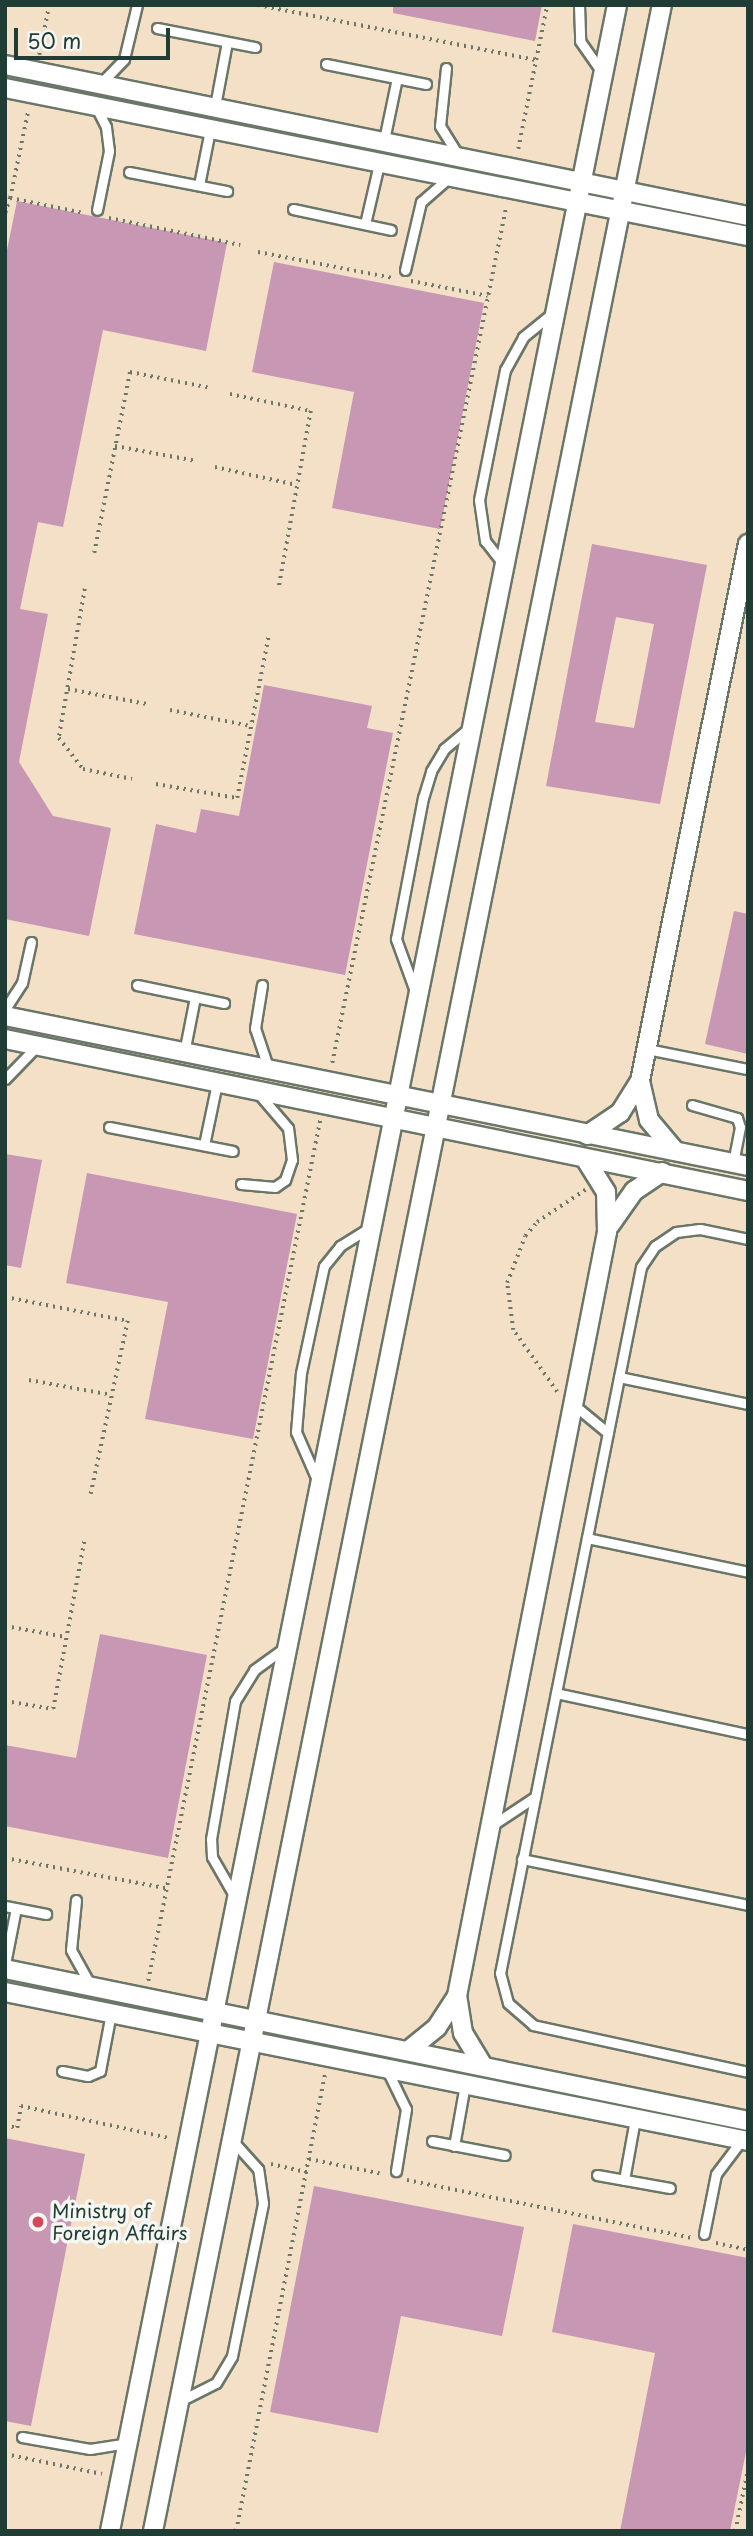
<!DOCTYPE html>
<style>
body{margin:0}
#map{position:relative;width:753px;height:2536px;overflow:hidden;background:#f4dfc7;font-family:"Playpen Sans",sans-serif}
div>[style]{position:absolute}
.building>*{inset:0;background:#c797b4}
.path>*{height:3.5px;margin-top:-1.75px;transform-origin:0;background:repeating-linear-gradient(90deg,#6a7667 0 2px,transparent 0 7px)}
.roads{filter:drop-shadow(2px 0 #6a7667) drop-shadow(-2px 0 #6a7667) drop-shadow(0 2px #6a7667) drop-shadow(0 -2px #6a7667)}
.service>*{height:9px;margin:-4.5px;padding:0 4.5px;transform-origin:4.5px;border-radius:4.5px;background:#fff}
.minor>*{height:18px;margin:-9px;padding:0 9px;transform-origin:9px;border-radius:9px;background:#fff}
.dots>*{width:19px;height:19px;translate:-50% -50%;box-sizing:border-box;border:4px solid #f6f6f2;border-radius:50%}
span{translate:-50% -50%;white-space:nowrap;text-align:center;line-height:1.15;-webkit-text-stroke:7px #f6f6f2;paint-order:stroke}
.poi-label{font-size:19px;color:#1f3d34}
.left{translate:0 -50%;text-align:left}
.frame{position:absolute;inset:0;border:7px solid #1f3d34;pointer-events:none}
.scale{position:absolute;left:14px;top:28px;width:156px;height:32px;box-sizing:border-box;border:4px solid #1f3d34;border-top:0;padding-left:9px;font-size:21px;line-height:24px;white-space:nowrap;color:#1f3d34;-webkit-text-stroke:5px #f6f6f2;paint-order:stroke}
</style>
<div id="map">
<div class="building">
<div style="clip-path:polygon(393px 5px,542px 5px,535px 41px,393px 13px)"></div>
<div style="clip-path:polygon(17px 201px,227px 243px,206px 351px,103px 330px,63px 527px,38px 522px,20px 609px,48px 614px,19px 762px,53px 816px,111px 828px,89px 936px,5px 919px,5px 260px)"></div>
<div style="clip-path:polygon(274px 262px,484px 303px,440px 529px,332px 508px,354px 392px,252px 372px)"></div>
<div style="clip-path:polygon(evenodd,592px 544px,707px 565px,660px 804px,546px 786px,592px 544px,616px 617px,654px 624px,634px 728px,595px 722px,616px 617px)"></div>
<div style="clip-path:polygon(264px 685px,372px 706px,367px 728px,393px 733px,345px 975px,134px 934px,156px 824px,196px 833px,201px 809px,239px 816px)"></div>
<div style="clip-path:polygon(734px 911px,748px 914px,748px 1054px,705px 1044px)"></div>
<div style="clip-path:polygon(5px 1154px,42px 1160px,21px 1268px,5px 1265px)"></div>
<div style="clip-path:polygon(87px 1173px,297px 1214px,253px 1439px,145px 1419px,168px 1302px,66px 1283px)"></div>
<div style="clip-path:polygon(100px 1634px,207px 1655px,168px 1858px,5px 1826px,5px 1745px,76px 1758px)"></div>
<div style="clip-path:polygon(5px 2138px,85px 2154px,31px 2426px,5px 2421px)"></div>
<div style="clip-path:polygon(314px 2186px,524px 2227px,502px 2336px,401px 2316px,378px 2433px,270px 2412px)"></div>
<div style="clip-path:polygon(573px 2224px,748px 2258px,748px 2442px,730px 2531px,620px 2531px,655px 2353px,552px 2332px)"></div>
</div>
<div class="path">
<div style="left:258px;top:5px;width:283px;rotate:11.2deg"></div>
<div style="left:39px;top:55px;width:51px;rotate:-78.7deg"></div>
<div style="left:518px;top:149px;width:147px;rotate:-78.6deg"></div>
<div style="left:10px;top:198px;width:89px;rotate:-78.3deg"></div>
<div style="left:5px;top:213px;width:16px;rotate:-72deg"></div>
<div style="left:10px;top:198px;width:76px;rotate:11.5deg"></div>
<div style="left:109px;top:218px;width:134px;rotate:11.6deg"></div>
<div style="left:258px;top:252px;width:137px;rotate:10.9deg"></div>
<div style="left:411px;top:281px;width:78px;rotate:11deg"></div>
<div style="left:230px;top:394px;width:83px;rotate:11.9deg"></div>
<div style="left:311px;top:411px;width:179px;rotate:100.3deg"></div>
<div style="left:115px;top:446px;width:83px;rotate:10.4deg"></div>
<div style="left:215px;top:467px;width:84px;rotate:12.4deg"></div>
<div style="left:94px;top:553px;width:185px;rotate:-78.8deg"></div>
<div style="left:130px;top:372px;width:83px;rotate:11.2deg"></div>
<div style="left:85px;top:589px;width:151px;rotate:99.9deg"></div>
<div style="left:59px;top:738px;width:39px;rotate:52deg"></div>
<div style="left:83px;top:769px;width:50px;rotate:11.5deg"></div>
<div style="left:68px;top:689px;width:80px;rotate:10.8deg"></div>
<div style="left:170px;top:710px;width:83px;rotate:11.2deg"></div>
<div style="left:156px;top:784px;width:82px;rotate:9.8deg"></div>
<div style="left:237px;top:798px;width:167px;rotate:-79deg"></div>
<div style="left:332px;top:1063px;width:874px;rotate:-78.51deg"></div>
<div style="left:5px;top:1297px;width:125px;rotate:11deg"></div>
<div style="left:128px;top:1321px;width:177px;rotate:102.1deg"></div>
<div style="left:5px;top:1376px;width:5px;rotate:11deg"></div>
<div style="left:29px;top:1380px;width:84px;rotate:10.2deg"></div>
<div style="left:557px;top:1392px;width:76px;rotate:-125.4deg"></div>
<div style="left:513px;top:1330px;width:47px;rotate:-97.3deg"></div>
<div style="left:507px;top:1283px;width:50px;rotate:-69deg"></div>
<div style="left:525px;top:1236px;width:18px;rotate:-49deg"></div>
<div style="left:537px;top:1222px;width:58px;rotate:-33.7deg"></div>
<div style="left:5px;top:1626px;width:62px;rotate:10.2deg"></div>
<div style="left:5px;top:1701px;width:49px;rotate:9.5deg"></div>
<div style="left:53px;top:1709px;width:171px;rotate:-79.5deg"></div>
<div style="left:5px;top:1858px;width:164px;rotate:10.6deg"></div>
<div style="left:148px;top:1981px;width:878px;rotate:-78.7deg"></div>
<div style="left:5px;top:2125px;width:12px;rotate:14deg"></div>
<div style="left:17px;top:2128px;width:22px;rotate:-80deg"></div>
<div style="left:21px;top:2106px;width:151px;rotate:12.2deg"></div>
<div style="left:309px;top:2159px;width:76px;rotate:11.5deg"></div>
<div style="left:271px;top:2164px;width:37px;rotate:13deg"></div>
<div style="left:407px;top:2180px;width:290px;rotate:11.5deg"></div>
<div style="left:716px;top:2243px;width:33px;rotate:12deg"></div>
<div style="left:5px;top:2454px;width:99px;rotate:11.7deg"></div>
<div style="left:236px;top:2531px;width:465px;rotate:-79deg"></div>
<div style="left:735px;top:2531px;width:63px;rotate:-78.2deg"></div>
</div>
<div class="roads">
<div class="service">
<div style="left:579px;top:5px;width:36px;rotate:88deg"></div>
<div style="left:580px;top:41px;width:39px;rotate:55deg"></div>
<div style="left:157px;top:28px;width:100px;rotate:11deg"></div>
<div style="left:326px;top:64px;width:102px;rotate:11.3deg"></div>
<div style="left:446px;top:68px;width:58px;rotate:95.9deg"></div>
<div style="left:440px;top:126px;width:34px;rotate:58deg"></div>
<div style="left:101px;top:83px;width:33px;rotate:-46deg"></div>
<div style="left:124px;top:59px;width:56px;rotate:-76.5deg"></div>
<div style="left:215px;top:106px;width:65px;rotate:-79.4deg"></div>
<div style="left:96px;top:107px;width:22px;rotate:63deg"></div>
<div style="left:106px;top:127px;width:24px;rotate:83deg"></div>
<div style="left:109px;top:151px;width:60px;rotate:101.5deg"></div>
<div style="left:384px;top:140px;width:63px;rotate:-78.2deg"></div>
<div style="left:129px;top:172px;width:100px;rotate:11deg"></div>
<div style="left:199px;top:185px;width:56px;rotate:-78.7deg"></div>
<div style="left:293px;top:209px;width:100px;rotate:12.1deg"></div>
<div style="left:365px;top:224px;width:62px;rotate:-76.9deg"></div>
<div style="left:405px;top:270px;width:70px;rotate:-76.8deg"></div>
<div style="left:421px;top:202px;width:37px;rotate:-41deg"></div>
<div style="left:504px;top:565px;width:31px;rotate:-128deg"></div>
<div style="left:485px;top:541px;width:41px;rotate:-98.3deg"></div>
<div style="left:479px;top:500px;width:133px;rotate:-78.7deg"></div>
<div style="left:505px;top:370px;width:38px;rotate:-61deg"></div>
<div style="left:523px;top:337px;width:40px;rotate:-39deg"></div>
<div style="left:137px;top:985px;width:89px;rotate:11.7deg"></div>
<div style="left:262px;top:985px;width:44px;rotate:99.2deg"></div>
<div style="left:255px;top:1028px;width:44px;rotate:71.6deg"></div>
<div style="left:416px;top:994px;width:59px;rotate:-110deg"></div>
<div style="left:396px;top:939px;width:144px;rotate:-79.2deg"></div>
<div style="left:423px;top:798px;width:28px;rotate:-73deg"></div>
<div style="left:431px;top:771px;width:26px;rotate:-59deg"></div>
<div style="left:444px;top:749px;width:34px;rotate:-40deg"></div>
<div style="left:5px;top:1009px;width:31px;rotate:-57deg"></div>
<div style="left:22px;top:983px;width:42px;rotate:-77.6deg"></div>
<div style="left:647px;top:1049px;width:102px;rotate:11.3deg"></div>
<div style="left:184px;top:1053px;width:57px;rotate:-78.9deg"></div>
<div style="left:5px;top:1079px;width:43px;rotate:-45.9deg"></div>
<div style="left:692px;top:1105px;width:47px;rotate:16.1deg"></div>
<div style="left:737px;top:1118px;width:9px;rotate:72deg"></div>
<div style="left:740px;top:1127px;width:37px;rotate:101deg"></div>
<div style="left:109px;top:1127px;width:126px;rotate:11deg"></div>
<div style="left:204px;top:1145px;width:63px;rotate:-78.2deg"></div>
<div style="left:241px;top:1184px;width:34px;rotate:5deg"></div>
<div style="left:275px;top:1187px;width:12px;rotate:-35deg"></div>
<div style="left:285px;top:1180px;width:21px;rotate:-71deg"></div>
<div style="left:292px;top:1160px;width:32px;rotate:-97deg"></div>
<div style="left:288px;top:1128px;width:48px;rotate:-130.7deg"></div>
<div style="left:748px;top:1239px;width:49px;rotate:-168.2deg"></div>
<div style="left:700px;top:1229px;width:24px;rotate:173deg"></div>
<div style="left:676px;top:1232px;width:25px;rotate:146deg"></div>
<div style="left:655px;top:1246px;width:25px;rotate:124deg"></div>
<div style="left:641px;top:1267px;width:720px;rotate:101.29deg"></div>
<div style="left:500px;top:1973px;width:31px;rotate:75deg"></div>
<div style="left:508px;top:2003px;width:33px;rotate:41deg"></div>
<div style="left:533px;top:2025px;width:220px;rotate:12.3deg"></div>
<div style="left:619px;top:1377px;width:132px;rotate:11.8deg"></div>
<div style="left:574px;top:1405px;width:44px;rotate:39.5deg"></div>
<div style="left:318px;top:1482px;width:55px;rotate:-113.7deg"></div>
<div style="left:296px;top:1432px;width:59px;rotate:-85.2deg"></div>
<div style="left:301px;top:1373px;width:109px;rotate:-77.9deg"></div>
<div style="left:324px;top:1266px;width:26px;rotate:-51deg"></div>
<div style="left:340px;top:1246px;width:34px;rotate:-32deg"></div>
<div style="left:587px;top:1538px;width:165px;rotate:11.9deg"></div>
<div style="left:556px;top:1693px;width:196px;rotate:12.1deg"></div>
<div style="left:491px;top:1826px;width:53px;rotate:-33.4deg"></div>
<div style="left:522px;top:1859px;width:231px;rotate:11.5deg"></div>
<div style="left:235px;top:1897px;width:46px;rotate:-119.9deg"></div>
<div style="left:212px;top:1857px;width:18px;rotate:-93deg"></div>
<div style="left:211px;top:1839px;width:140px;rotate:-80.1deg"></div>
<div style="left:235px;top:1701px;width:36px;rotate:-58deg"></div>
<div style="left:254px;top:1670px;width:39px;rotate:-36deg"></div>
<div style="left:76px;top:1900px;width:50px;rotate:95.7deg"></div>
<div style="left:71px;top:1950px;width:38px;rotate:61deg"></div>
<div style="left:5px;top:1906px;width:42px;rotate:11deg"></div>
<div style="left:5px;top:1964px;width:57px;rotate:-78.9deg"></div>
<div style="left:62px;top:2071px;width:26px;rotate:11deg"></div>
<div style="left:88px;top:2076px;width:13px;rotate:-23deg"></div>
<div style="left:100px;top:2071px;width:59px;rotate:-79.3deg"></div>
<div style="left:388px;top:2072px;width:41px;rotate:64.1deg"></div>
<div style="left:406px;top:2109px;width:63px;rotate:99.2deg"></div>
<div style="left:432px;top:2141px;width:74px;rotate:10.9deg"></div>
<div style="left:454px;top:2146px;width:63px;rotate:-79.9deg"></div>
<div style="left:597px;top:2175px;width:74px;rotate:10.1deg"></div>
<div style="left:624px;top:2180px;width:62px;rotate:-79.8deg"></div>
<div style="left:704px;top:2234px;width:61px;rotate:-78.7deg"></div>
<div style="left:716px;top:2174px;width:41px;rotate:-52.9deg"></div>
<div style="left:180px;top:2401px;width:40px;rotate:-26.6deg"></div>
<div style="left:216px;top:2383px;width:31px;rotate:-59deg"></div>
<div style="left:232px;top:2356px;width:156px;rotate:-78.5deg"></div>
<div style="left:263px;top:2203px;width:34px;rotate:-98deg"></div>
<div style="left:258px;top:2169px;width:38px;rotate:-132deg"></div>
<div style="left:22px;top:2437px;width:69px;rotate:10deg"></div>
<div style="left:90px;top:2449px;width:36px;rotate:-9deg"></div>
</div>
<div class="minor">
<div style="left:5px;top:65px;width:758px;rotate:11.49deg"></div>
<div style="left:5px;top:88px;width:758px;rotate:11.27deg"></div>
<div style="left:5px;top:1016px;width:758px;rotate:11.41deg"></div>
<div style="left:5px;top:1039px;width:758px;rotate:11.56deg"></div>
<div style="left:640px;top:1081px;width:40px;rotate:77deg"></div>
<div style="left:649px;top:1120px;width:39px;rotate:50deg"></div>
<div style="left:587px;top:1135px;width:40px;rotate:-34deg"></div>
<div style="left:620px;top:1113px;width:38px;rotate:-58deg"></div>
<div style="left:640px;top:1081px;width:548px;rotate:-78.63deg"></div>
<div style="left:610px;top:1225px;width:42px;rotate:-54.8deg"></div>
<div style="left:634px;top:1191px;width:34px;rotate:-34deg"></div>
<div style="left:5px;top:1969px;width:758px;rotate:11.56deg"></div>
<div style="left:5px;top:1992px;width:758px;rotate:11.34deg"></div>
<div style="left:409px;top:2050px;width:36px;rotate:-39deg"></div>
<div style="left:437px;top:2027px;width:37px;rotate:-57deg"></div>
<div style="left:483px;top:2066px;width:39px;rotate:-121deg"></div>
<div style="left:463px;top:2033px;width:37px;rotate:-99deg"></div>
<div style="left:457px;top:1996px;width:779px;rotate:-78.89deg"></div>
<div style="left:607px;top:1232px;width:40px;rotate:-91.4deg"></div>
<div style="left:606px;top:1192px;width:40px;rotate:-122deg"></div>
<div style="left:110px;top:2531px;width:2576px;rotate:-78.65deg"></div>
<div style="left:153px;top:2531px;width:2577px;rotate:-78.61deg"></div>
</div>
</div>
<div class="dots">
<div style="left:38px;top:2222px;background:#d1495b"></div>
</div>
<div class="poi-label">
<span class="left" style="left:52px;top:2222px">Ministry of<br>Foreign Affairs</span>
</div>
<div class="frame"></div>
<div class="scale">50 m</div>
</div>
